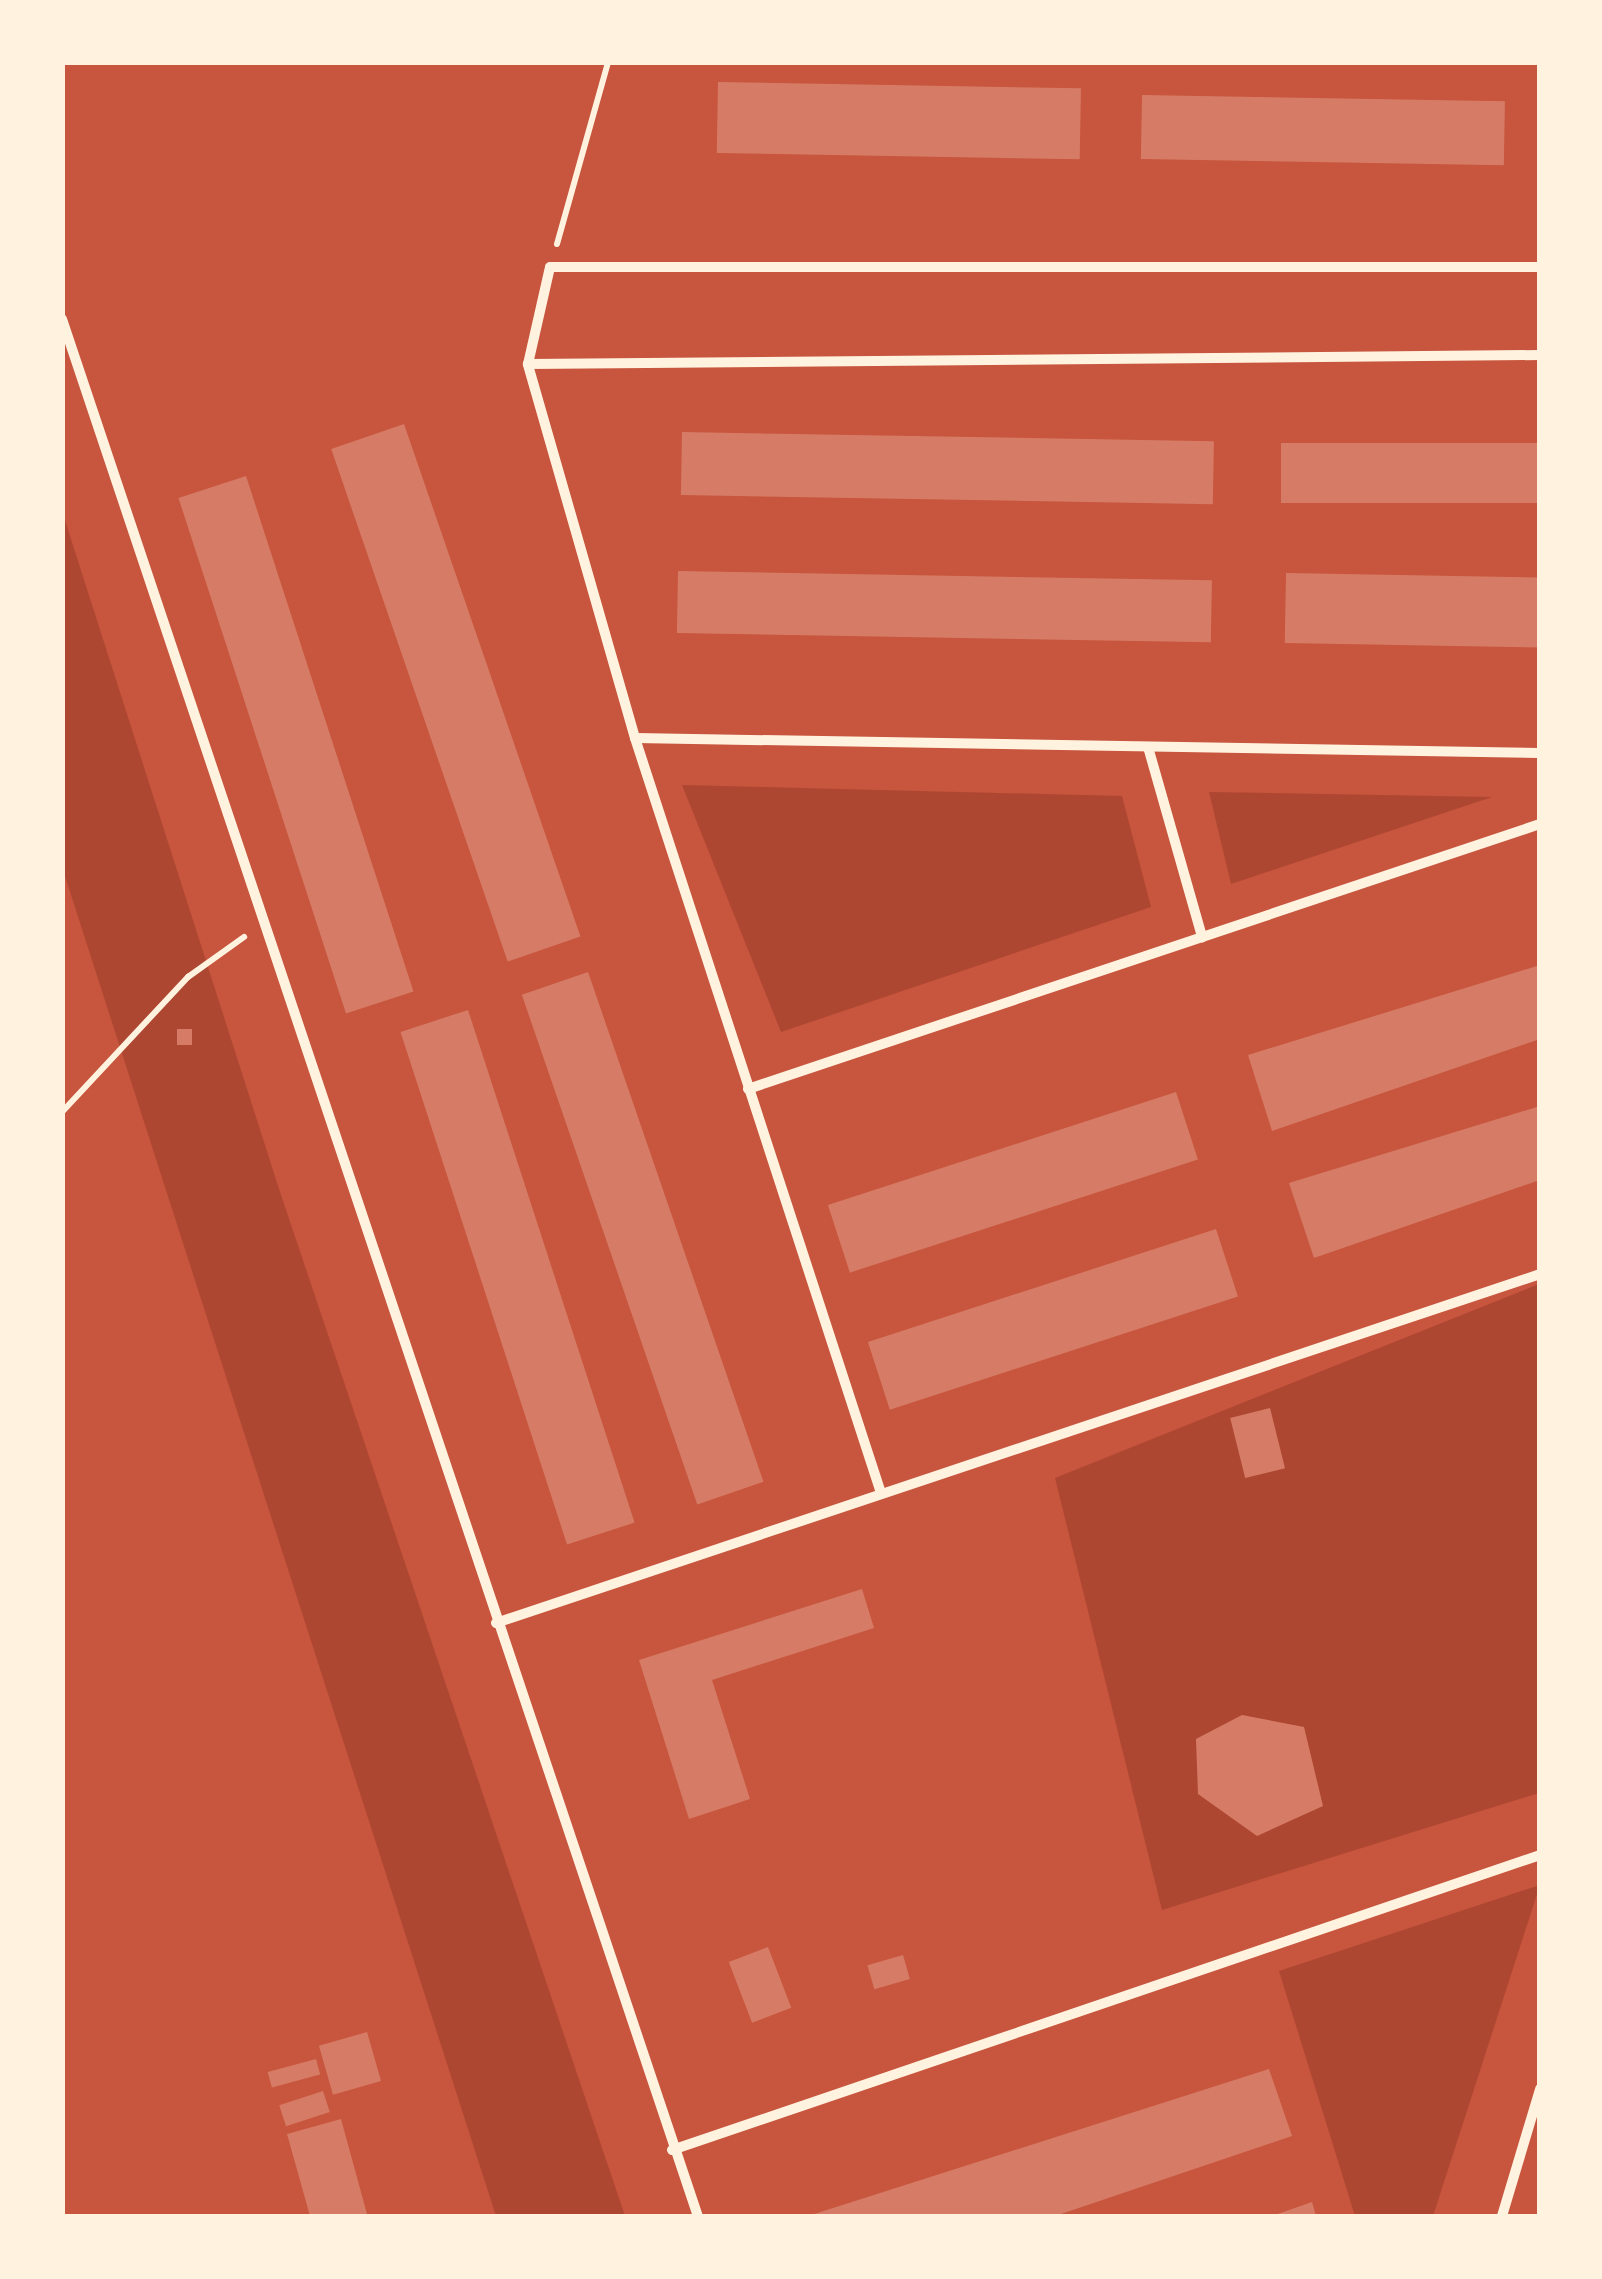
<!DOCTYPE html>
<style>
body{margin:0}
#map{position:relative;width:1602px;height:2279px;overflow:hidden;background:#c8553d;font-family:"Varela Round",sans-serif}
div>[style]{position:absolute}
.green>*{inset:0;background:#ae4732}
.building>*{inset:0;background:#d67c66;transform-origin:0 0}
.path>*{height:6px;margin:-3px;padding:0 3px;transform-origin:3px;border-radius:3px;background:#fff3e0}
.minor>*{height:10px;margin:-5px;padding:0 5px;transform-origin:5px;border-radius:5px;background:#fff3e0}
span{translate:-50% -50%;white-space:nowrap;text-align:center;line-height:1.15;-webkit-text-stroke:9px #fff3e0;paint-order:stroke}
.frame{position:absolute;inset:0;border:65px solid #fff3e0;pointer-events:none}
</style>
<div id="map">
<div class="green">
<div style="clip-path:polygon(62px 511px,280px 1192px,625px 2216px,496px 2216px,63px 870px)"></div>
<div style="clip-path:polygon(682px 785px,1122px 796px,1151px 907px,781px 1032px)"></div>
<div style="clip-path:polygon(1209px 792px,1492px 797px,1231px 884px)"></div>
<div style="clip-path:polygon(1539px 1284px,1539px 1793px,1162px 1910px,1055px 1478px)"></div>
<div style="clip-path:polygon(1540px 1885px,1433px 2216px,1355px 2216px,1279px 1971px)"></div>
</div>
<div class="building">
<div style="left:718px;top:82px;width:363px;height:71px;rotate:1deg"></div>
<div style="left:1142px;top:95px;width:363px;height:64px;rotate:1deg"></div>
<div style="left:404px;top:424px;width:542px;height:77px;rotate:71deg"></div>
<div style="left:682px;top:432px;width:532px;height:63px;rotate:1deg"></div>
<div style="left:1281px;top:443px;width:259px;height:60px"></div>
<div style="left:246px;top:476px;width:542px;height:71px;rotate:72deg"></div>
<div style="left:678px;top:571px;width:534px;height:62px;rotate:1deg"></div>
<div style="left:1286px;top:573px;width:254px;height:70px;rotate:1deg"></div>
<div style="clip-path:polygon(1540px 965px,1540px 1039px,1272px 1131px,1248px 1055px)"></div>
<div style="left:588px;top:972px;width:539px;height:70px;rotate:71deg"></div>
<div style="left:468px;top:1010px;width:539px;height:71px;rotate:72deg"></div>
<div style="left:177px;top:1029px;width:15px;height:16px"></div>
<div style="left:1176px;top:1092px;width:71px;height:366px;rotate:72deg"></div>
<div style="clip-path:polygon(1540px 1106px,1540px 1180px,1314px 1258px,1289px 1183px)"></div>
<div style="left:1216px;top:1229px;width:71px;height:366px;rotate:72deg"></div>
<div style="left:1270px;top:1408px;width:62px;height:41px;rotate:76deg"></div>
<div style="clip-path:polygon(862px 1589px,874px 1628px,712px 1680px,750px 1799px,689px 1819px,639px 1660px)"></div>
<div style="clip-path:polygon(1242px 1715px,1304px 1727px,1323px 1806px,1257px 1836px,1198px 1794px,1196px 1739px)"></div>
<div style="left:768px;top:1947px;width:65px;height:42px;rotate:69deg"></div>
<div style="left:903px;top:1955px;width:25px;height:37px;rotate:74deg"></div>
<div style="left:367px;top:2032px;width:51px;height:50px;rotate:74deg"></div>
<div style="left:316px;top:2059px;width:16px;height:50px;rotate:75deg"></div>
<div style="clip-path:polygon(1269px 2069px,1292px 2136px,1055px 2216px,808px 2216px)"></div>
<div style="left:323px;top:2091px;width:22px;height:46px;rotate:72deg"></div>
<div style="clip-path:polygon(341px 2119px,367px 2214px,310px 2216px,287px 2134px)"></div>
<div style="clip-path:polygon(1312px 2202px,1316px 2216px,1272px 2216px)"></div>
</div>
<div class="path">
<div style="left:557px;top:244px;width:189px;rotate:-74.3deg"></div>
<div style="left:62px;top:1112px;width:185px;rotate:-47deg"></div>
<div style="left:188px;top:977px;width:69px;rotate:-35.5deg"></div>
</div>
<div class="minor">
<div style="left:62px;top:319px;width:2001px;rotate:71.47deg"></div>
<div style="left:528px;top:364px;width:1012px;rotate:-0.51deg"></div>
<div style="left:635px;top:738px;width:905px;rotate:0.95deg"></div>
<div style="left:1148px;top:747px;width:198px;rotate:74.1deg"></div>
<div style="left:748px;top:1089px;width:835px;rotate:-18.5deg"></div>
<div style="left:881px;top:1493px;width:794px;rotate:-108.05deg"></div>
<div style="left:635px;top:738px;width:389px;rotate:-106deg"></div>
<div style="left:528px;top:364px;width:99px;rotate:-77.2deg"></div>
<div style="left:550px;top:267px;width:990px"></div>
<div style="left:496px;top:1623px;width:1101px;rotate:-18.48deg"></div>
<div style="left:672px;top:2150px;width:917px;rotate:-18.77deg"></div>
<div style="left:1502px;top:2216px;width:133px;rotate:-73.3deg"></div>
</div>
<div class="frame"></div>
</div>
